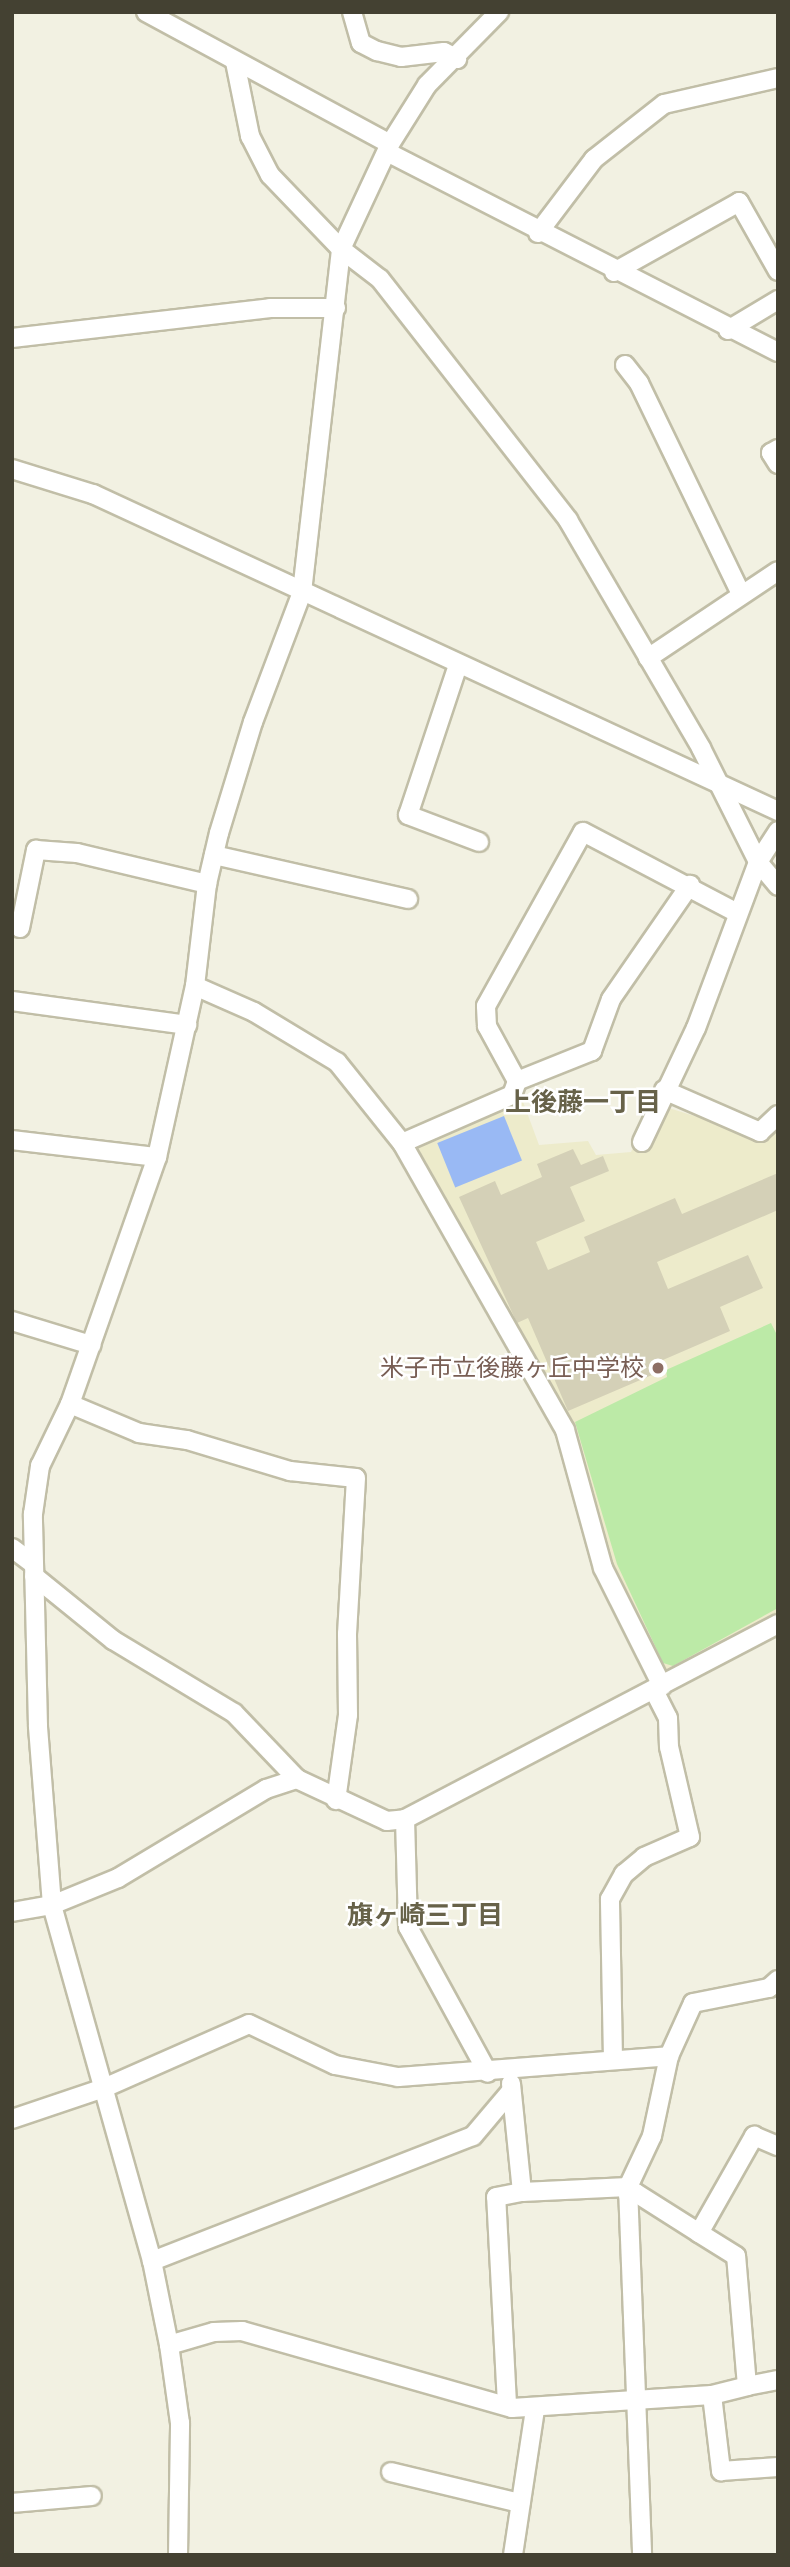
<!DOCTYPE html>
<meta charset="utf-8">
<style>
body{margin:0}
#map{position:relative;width:790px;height:2567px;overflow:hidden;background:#f2f1e2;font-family:Raleway,"Noto Sans JP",sans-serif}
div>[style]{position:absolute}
.education>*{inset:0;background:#edebcb}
.green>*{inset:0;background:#bceaa7}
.water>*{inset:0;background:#99b9f4;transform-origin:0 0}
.building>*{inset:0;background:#d4d0b7}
.roads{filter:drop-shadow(2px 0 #c1bea7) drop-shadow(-2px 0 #c1bea7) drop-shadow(0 2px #c1bea7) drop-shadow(0 -2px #c1bea7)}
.minor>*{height:18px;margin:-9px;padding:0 9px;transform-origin:9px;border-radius:9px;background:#fff}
.dots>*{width:19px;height:19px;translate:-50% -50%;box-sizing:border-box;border:4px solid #fff;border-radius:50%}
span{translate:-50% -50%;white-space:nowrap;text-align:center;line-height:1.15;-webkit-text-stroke:5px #fff;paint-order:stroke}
.education-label{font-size:24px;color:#785e54}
.right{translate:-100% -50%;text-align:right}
.neighbourhood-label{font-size:26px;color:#676249;font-weight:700}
.frame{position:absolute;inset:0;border:14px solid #444132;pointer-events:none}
</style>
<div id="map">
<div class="education">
<div style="clip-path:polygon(522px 1099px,539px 1145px,588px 1141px,596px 1155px,631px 1152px,653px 1103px,758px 1136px,778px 1123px,778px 1616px,673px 1673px,660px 1671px,610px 1565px,563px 1414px,469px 1239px,411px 1145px)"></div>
</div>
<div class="green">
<div style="clip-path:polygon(771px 1323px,778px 1337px,778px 1608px,673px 1666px,663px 1663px,617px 1564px,575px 1422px,667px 1377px,666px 1370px)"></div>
</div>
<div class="water">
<div style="left:504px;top:1116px;width:48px;height:72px;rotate:68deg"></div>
</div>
<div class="building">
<div style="clip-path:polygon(573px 1149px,581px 1165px,603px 1156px,609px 1171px,570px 1187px,585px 1221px,536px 1242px,548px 1270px,590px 1252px,584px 1237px,675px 1198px,682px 1214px,778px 1173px,778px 1210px,657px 1262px,668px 1289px,748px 1255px,763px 1288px,720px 1307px,730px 1331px,649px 1366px,652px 1375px,568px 1411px,528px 1318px,517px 1323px,459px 1197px,495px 1181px,501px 1195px,542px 1177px,537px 1164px)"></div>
</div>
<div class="roads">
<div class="minor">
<div style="left:146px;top:12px;width:277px;rotate:28.4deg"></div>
<div style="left:352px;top:12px;width:32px;rotate:74deg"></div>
<div style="left:361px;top:43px;width:18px;rotate:27deg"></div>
<div style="left:377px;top:51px;width:25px;rotate:14deg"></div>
<div style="left:401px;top:57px;width:43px;rotate:-6.6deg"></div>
<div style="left:444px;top:52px;width:15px;rotate:28deg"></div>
<div style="left:235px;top:62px;width:76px;rotate:78.5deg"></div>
<div style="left:250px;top:136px;width:44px;rotate:62.9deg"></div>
<div style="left:270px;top:175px;width:103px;rotate:46.2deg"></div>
<div style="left:341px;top:249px;width:49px;rotate:37.6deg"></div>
<div style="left:380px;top:279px;width:306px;rotate:52deg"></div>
<div style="left:568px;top:520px;width:264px;rotate:59.7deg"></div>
<div style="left:701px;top:748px;width:127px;rotate:63.4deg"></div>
<div style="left:758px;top:862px;width:31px;rotate:50deg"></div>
<div style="left:387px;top:152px;width:439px;rotate:27.1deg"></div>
<div style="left:538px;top:233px;width:93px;rotate:-52.9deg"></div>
<div style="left:594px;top:159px;width:89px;rotate:-38.2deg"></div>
<div style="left:664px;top:104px;width:117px;rotate:-12.8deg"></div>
<div style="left:614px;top:272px;width:143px;rotate:-29.2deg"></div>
<div style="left:739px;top:202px;width:79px;rotate:60.5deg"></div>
<div style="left:728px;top:330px;width:58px;rotate:-31deg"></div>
<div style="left:12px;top:338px;width:260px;rotate:-6.6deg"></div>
<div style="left:270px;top:308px;width:66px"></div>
<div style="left:625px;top:365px;width:23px;rotate:52deg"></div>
<div style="left:639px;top:383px;width:234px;rotate:64.2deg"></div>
<div style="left:778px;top:449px;width:8px;rotate:150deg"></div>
<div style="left:771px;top:453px;width:13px;rotate:58deg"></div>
<div style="left:12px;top:469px;width:85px;rotate:17.2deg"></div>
<div style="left:93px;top:494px;width:755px;rotate:24.83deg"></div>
<div style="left:648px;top:658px;width:156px;rotate:-33.8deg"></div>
<div style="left:458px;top:665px;width:158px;rotate:108.4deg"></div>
<div style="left:408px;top:815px;width:76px;rotate:20.8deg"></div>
<div style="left:214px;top:855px;width:199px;rotate:12.8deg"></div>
<div style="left:20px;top:928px;width:80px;rotate:-78.4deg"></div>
<div style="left:36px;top:850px;width:41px;rotate:4.2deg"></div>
<div style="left:77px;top:853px;width:134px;rotate:13.4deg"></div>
<div style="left:195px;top:986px;width:64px;rotate:23.8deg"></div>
<div style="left:254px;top:1012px;width:97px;rotate:31.1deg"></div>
<div style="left:337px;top:1062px;width:104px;rotate:51.3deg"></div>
<div style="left:402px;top:1143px;width:330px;rotate:60.4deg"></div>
<div style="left:565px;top:1430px;width:143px;rotate:74.6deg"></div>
<div style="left:603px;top:1568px;width:132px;rotate:63.4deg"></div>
<div style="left:12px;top:1001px;width:177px;rotate:7.8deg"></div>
<div style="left:517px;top:1081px;width:63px;rotate:-118.6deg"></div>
<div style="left:487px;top:1026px;width:20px;rotate:-93deg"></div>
<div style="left:486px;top:1006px;width:199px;rotate:-60.9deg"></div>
<div style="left:583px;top:832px;width:174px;rotate:27.7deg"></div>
<div style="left:664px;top:1090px;width:105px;rotate:23.6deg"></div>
<div style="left:760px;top:1132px;width:25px;rotate:-43deg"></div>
<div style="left:12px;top:1140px;width:146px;rotate:6.7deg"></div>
<div style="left:642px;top:1142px;width:126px;rotate:-64.7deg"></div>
<div style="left:696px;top:1028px;width:177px;rotate:-69.5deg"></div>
<div style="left:758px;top:862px;width:37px;rotate:-57deg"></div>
<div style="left:402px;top:1143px;width:120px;rotate:-23.6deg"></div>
<div style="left:512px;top:1095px;width:15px;rotate:-70deg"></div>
<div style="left:517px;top:1081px;width:81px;rotate:-21.8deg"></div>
<div style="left:592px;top:1051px;width:55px;rotate:-69.9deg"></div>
<div style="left:611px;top:999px;width:139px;rotate:-55.3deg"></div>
<div style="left:12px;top:1321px;width:83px;rotate:16.9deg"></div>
<div style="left:70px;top:1404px;width:75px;rotate:22.8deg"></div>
<div style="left:139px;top:1433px;width:49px;rotate:8.3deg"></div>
<div style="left:187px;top:1440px;width:108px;rotate:16.8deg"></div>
<div style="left:290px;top:1471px;width:66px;rotate:6.1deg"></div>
<div style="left:356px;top:1478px;width:156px;rotate:93.3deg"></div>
<div style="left:347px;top:1634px;width:81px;rotate:89.3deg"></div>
<div style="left:348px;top:1715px;width:86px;rotate:98deg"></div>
<div style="left:12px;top:1548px;width:25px;rotate:37deg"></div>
<div style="left:34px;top:1576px;width:102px;rotate:39deg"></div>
<div style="left:113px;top:1640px;width:141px;rotate:31.1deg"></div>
<div style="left:234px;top:1713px;width:91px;rotate:46.3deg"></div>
<div style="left:405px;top:1819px;width:108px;rotate:88.4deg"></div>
<div style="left:408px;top:1927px;width:166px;rotate:61.3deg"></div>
<div style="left:12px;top:1912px;width:41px;rotate:-9.9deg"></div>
<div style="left:52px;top:1905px;width:71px;rotate:-22.2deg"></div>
<div style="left:118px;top:1878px;width:173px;rotate:-31deg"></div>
<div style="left:266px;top:1789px;width:33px;rotate:-18deg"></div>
<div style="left:297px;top:1779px;width:99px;rotate:25deg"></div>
<div style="left:387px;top:1821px;width:18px;rotate:-6deg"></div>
<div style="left:405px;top:1819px;width:421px;rotate:-27.6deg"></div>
<div style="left:669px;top:2056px;width:58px;rotate:-65.6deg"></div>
<div style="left:693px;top:2003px;width:77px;rotate:-11.2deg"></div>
<div style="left:769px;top:1988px;width:12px;rotate:-42deg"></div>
<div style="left:613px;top:2059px;width:160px;rotate:-91.1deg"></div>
<div style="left:610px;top:1899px;width:29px;rotate:-61deg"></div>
<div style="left:624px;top:1874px;width:26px;rotate:-40deg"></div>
<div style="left:644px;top:1857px;width:50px;rotate:-23.5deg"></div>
<div style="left:690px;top:1837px;width:92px;rotate:-103.1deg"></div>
<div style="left:669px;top:1747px;width:29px;rotate:-92deg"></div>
<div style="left:668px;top:1718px;width:31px;rotate:-117deg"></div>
<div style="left:12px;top:2119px;width:97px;rotate:-18.6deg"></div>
<div style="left:104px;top:2088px;width:158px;rotate:-23.8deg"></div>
<div style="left:249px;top:2024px;width:95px;rotate:25.5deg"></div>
<div style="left:335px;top:2065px;width:64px;rotate:10.8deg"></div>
<div style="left:398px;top:2077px;width:272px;rotate:-4.4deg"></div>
<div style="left:669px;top:2056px;width:82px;rotate:102deg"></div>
<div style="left:652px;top:2136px;width:56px;rotate:115.2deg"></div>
<div style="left:628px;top:2187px;width:368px;rotate:87.8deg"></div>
<div style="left:522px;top:2192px;width:106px;rotate:-2.7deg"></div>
<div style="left:628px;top:2195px;width:8px;rotate:-14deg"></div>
<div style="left:636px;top:2193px;width:75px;rotate:32.4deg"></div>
<div style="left:699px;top:2233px;width:112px;rotate:-60.4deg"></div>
<div style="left:754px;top:2136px;width:26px;rotate:23deg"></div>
<div style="left:152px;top:2261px;width:344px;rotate:-21.3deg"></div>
<div style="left:473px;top:2136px;width:59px;rotate:-49.8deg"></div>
<div style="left:169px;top:2345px;width:47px;rotate:-16.1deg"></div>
<div style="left:214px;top:2332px;width:28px;rotate:-2deg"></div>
<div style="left:242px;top:2331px;width:281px;rotate:15.9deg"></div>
<div style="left:512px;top:2408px;width:200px;rotate:-3.7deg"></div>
<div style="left:712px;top:2395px;width:36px;rotate:-14deg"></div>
<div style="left:747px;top:2386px;width:130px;rotate:-94.8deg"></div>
<div style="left:736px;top:2256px;width:44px;rotate:-148.1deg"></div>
<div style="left:747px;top:2386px;width:32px;rotate:-11deg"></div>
<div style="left:712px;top:2395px;width:77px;rotate:83.2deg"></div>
<div style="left:721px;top:2471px;width:57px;rotate:-4deg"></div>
<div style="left:507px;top:2404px;width:207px;rotate:-93deg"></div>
<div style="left:496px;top:2197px;width:26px;rotate:-11deg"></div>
<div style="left:522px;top:2192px;width:109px;rotate:-95.8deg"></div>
<div style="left:391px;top:2472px;width:133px;rotate:13.5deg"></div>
<div style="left:12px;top:2503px;width:80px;rotate:-5deg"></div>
<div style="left:178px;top:2555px;width:132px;rotate:-89.1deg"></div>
<div style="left:180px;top:2423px;width:79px;rotate:-98deg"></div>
<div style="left:169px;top:2345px;width:86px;rotate:-101.4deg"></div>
<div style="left:152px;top:2261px;width:370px;rotate:-105.7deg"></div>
<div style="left:52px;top:1905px;width:180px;rotate:-94.5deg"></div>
<div style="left:38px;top:1726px;width:212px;rotate:-91.4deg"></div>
<div style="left:33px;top:1514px;width:49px;rotate:-81.7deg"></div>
<div style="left:40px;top:1466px;width:69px;rotate:-64.2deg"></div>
<div style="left:70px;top:1404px;width:262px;rotate:-70.6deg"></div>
<div style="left:157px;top:1157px;width:175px;rotate:-77.5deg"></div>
<div style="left:195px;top:986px;width:103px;rotate:-83.3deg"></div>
<div style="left:207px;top:884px;width:52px;rotate:-76.8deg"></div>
<div style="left:219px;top:833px;width:116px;rotate:-73deg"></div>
<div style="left:253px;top:722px;width:139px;rotate:-69.3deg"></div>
<div style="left:302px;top:592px;width:345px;rotate:-83.5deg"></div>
<div style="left:341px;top:249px;width:116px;rotate:-65deg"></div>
<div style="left:390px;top:144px;width:70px;rotate:-57.9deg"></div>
<div style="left:427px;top:85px;width:103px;rotate:-45.4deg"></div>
<div style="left:513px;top:2555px;width:147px;rotate:-81.4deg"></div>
</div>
</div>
<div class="dots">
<div style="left:658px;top:1368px;background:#8d6e63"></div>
</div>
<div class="education-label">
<span class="right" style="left:644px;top:1368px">米子市立後藤ヶ丘中学校</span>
</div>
<div class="neighbourhood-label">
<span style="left:583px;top:1103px">上後藤一丁目</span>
<span style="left:425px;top:1916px">旗ヶ崎三丁目</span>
</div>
<div class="frame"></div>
</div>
